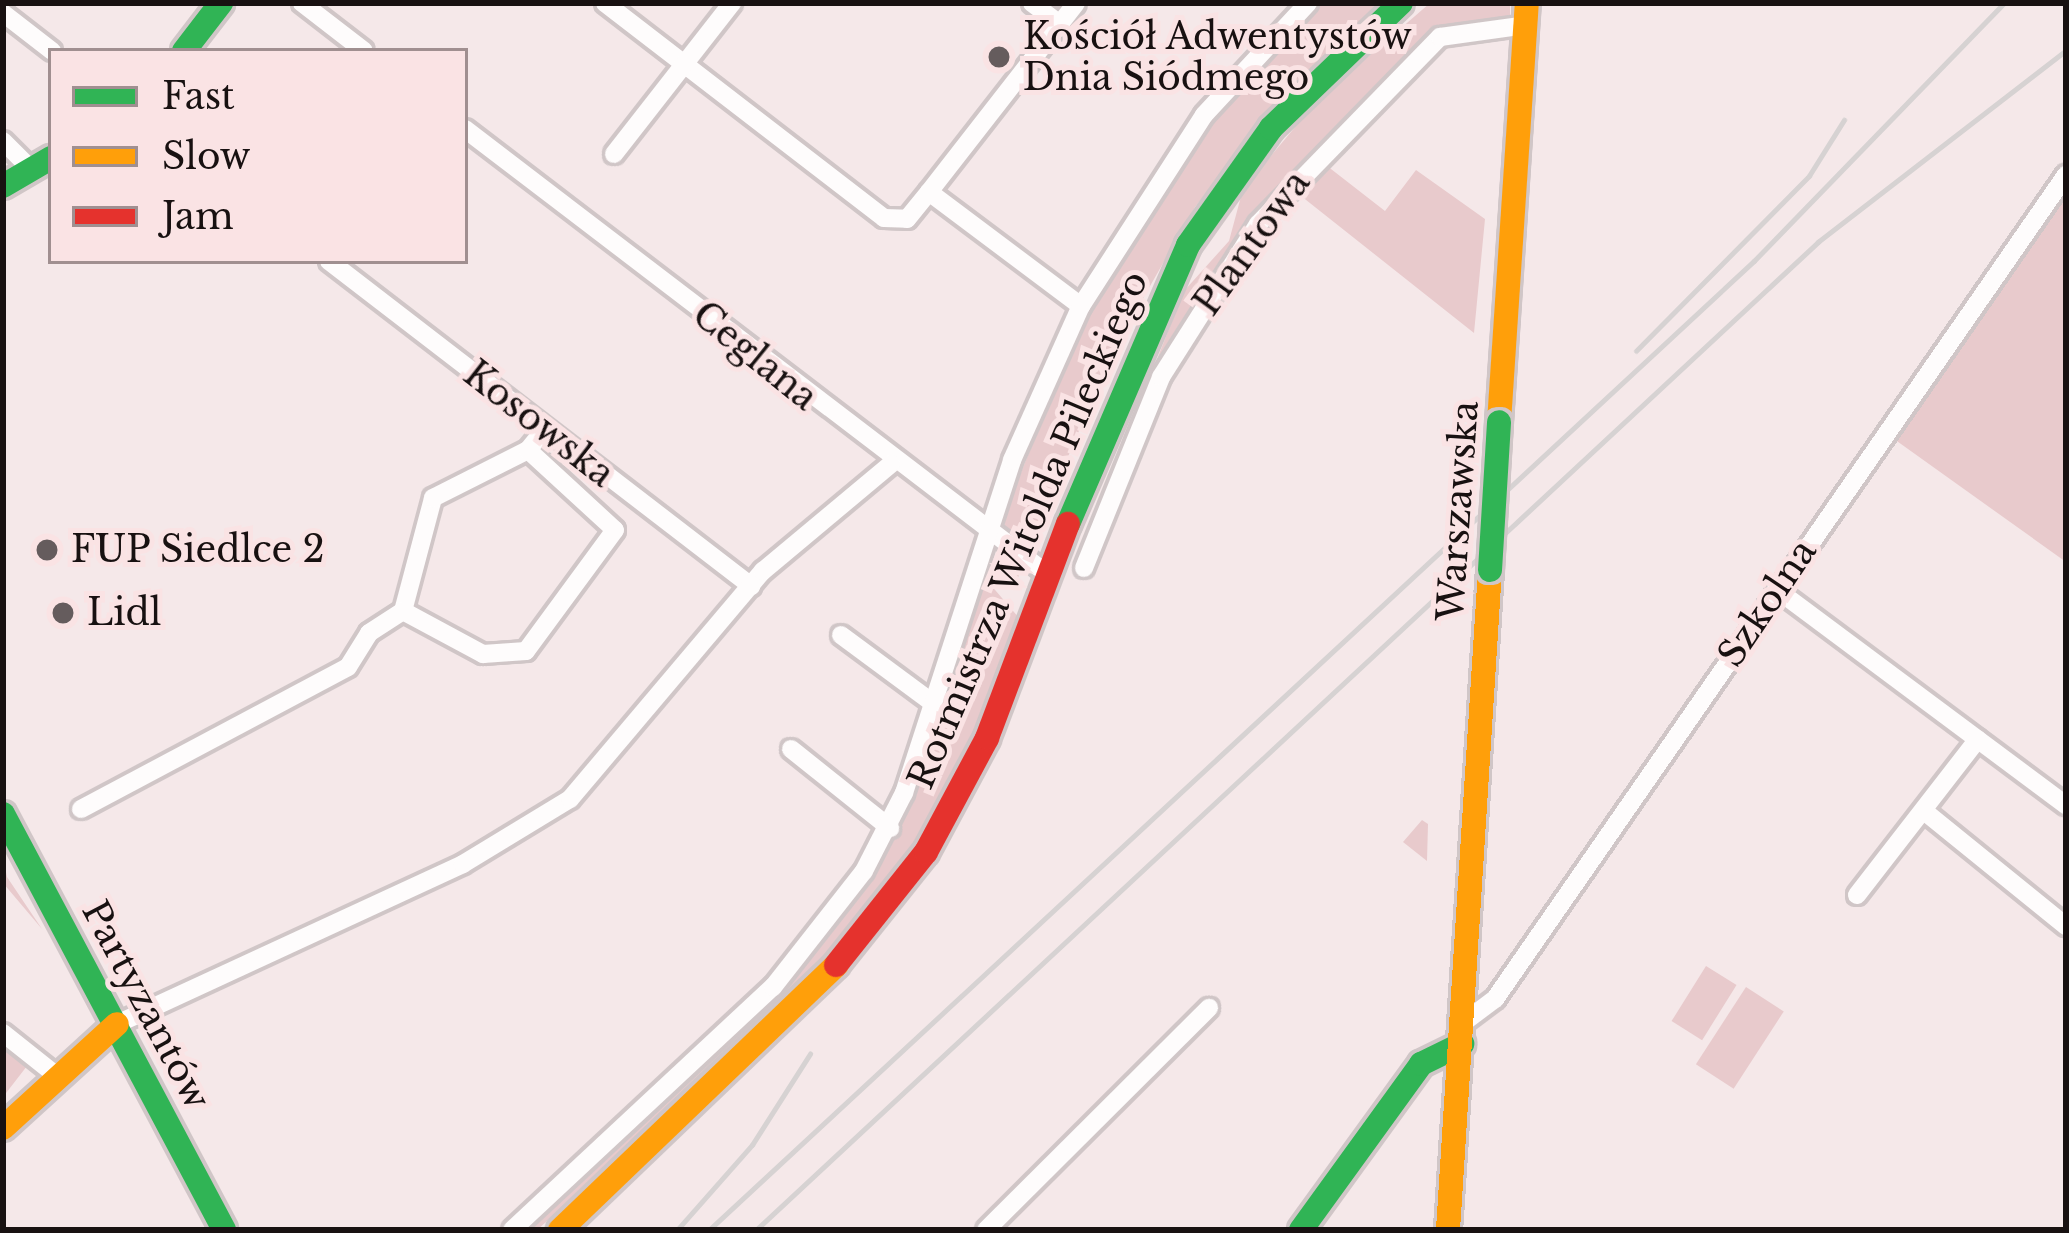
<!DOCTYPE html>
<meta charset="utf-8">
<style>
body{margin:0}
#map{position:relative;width:2069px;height:1233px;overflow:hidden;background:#f5e8e9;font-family:"Libre Baskerville",serif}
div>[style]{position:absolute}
.green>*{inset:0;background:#e8cacc;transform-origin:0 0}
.roads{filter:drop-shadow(3px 0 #d0c6c7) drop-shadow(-3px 0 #d0c6c7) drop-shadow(0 3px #d0c6c7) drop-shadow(0 -3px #d0c6c7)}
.street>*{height:18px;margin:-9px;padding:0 9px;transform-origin:9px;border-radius:9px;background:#fefcfc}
.fast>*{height:24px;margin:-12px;padding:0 12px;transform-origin:12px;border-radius:12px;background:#30b455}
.slow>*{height:24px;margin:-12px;padding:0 12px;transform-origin:12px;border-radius:12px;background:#ff9f0a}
.jam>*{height:24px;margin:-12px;padding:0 12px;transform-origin:12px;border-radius:12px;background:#e5322d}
.rail>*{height:4.5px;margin:-2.25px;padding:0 2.25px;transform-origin:2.25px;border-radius:2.25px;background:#d6d2d2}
.bridges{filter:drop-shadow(3px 0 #d0c6c7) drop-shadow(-3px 0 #d0c6c7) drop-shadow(0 3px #d0c6c7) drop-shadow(0 -3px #d0c6c7)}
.fast-bridge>*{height:24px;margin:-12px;padding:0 12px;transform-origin:12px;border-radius:12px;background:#30b455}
.dots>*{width:33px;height:33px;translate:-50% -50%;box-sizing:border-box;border:6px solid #fae3e4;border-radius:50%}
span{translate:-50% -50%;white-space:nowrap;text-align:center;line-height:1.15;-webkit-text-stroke:10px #fae3e4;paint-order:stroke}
.poi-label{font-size:36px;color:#181111}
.left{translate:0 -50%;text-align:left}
.street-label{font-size:36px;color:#181111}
.frame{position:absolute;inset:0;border:6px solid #181111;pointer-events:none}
.legend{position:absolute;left:48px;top:48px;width:420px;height:216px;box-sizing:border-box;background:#fae3e4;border:3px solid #a08f90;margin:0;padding:15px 21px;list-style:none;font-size:36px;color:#181111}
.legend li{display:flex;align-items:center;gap:24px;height:60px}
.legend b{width:60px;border:3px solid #a08f90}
</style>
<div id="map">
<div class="green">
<div style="clip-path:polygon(1313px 3px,1382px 3px,1291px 86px,1195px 207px,1112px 353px,1029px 549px,998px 530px,1082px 320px,1211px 117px)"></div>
<div style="clip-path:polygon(1430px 3px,1510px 3px,1510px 18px,1448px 30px,1422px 48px,1297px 171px,1153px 385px,1078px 559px,1184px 291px,1229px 241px,1243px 189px,1317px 101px)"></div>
<div style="clip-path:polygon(1322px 162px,1385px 211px,1416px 170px,1485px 219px,1474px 333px,1296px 192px)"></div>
<div style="clip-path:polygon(2066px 194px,2066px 562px,1894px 439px)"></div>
<div style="clip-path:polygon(993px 559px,1019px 575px,1015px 587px,983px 568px)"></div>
<div style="clip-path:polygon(977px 584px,990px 584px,1020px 619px,973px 739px,909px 855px,772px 1021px,537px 1230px,531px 1221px,787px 983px,880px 858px)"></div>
<div style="clip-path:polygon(1422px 820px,1428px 824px,1427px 861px,1403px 842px)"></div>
<div style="clip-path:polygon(3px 857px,7px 877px,42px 929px,3px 883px)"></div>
<div style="left:1706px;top:966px;width:36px;height:65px;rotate:32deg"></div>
<div style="left:1746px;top:987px;width:45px;height:92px;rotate:33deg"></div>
<div style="clip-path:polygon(3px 1047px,27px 1066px,3px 1097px,5px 1079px)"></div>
</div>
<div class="roads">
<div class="street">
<div style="left:302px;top:3px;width:78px;rotate:37.7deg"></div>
<div style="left:605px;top:3px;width:352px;rotate:37.6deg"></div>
<div style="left:884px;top:218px;width:23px;rotate:2deg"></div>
<div style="left:907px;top:219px;width:35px;rotate:-51deg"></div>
<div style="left:929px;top:192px;width:190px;rotate:36.9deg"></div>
<div style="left:1032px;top:3px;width:35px;rotate:37deg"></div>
<div style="left:3px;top:13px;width:62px;rotate:37.8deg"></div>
<div style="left:465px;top:129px;width:736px;rotate:37.38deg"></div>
<div style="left:3px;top:141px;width:40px;rotate:45deg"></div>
<div style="left:614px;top:154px;width:192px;rotate:-52deg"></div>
<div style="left:929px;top:192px;width:239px;rotate:-52.1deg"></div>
<div style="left:329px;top:261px;width:533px;rotate:37.6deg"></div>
<div style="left:1084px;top:568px;width:206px;rotate:-68deg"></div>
<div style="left:1161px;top:377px;width:181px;rotate:-57.6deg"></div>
<div style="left:1258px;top:224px;width:261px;rotate:-45.8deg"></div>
<div style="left:1440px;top:37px;width:87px;rotate:-7.9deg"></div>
<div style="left:1776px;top:589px;width:362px;rotate:36.7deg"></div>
<div style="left:403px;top:611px;width:117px;rotate:-75.1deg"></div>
<div style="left:433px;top:498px;width:106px;rotate:-26.8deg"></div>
<div style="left:841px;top:635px;width:114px;rotate:36.5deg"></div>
<div style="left:791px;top:749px;width:127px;rotate:38.6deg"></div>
<div style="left:81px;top:809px;width:302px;rotate:-28deg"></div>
<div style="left:348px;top:667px;width:40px;rotate:-58deg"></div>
<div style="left:369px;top:633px;width:40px;rotate:-32.9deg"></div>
<div style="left:403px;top:611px;width:91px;rotate:28.3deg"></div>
<div style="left:483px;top:654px;width:43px;rotate:-4deg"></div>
<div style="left:526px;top:651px;width:150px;rotate:-53.7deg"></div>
<div style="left:615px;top:530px;width:118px;rotate:-137.4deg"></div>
<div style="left:528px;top:450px;width:27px;rotate:-51deg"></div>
<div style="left:1924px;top:811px;width:183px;rotate:39deg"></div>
<div style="left:1857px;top:895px;width:197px;rotate:-52.2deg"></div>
<div style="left:1463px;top:1023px;width:40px;rotate:-37deg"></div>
<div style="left:1495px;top:999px;width:1003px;rotate:-55.28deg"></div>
<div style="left:117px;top:1024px;width:381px;rotate:-24.8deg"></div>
<div style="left:463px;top:864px;width:125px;rotate:-31.3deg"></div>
<div style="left:570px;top:799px;width:299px;rotate:-49.8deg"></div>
<div style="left:763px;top:571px;width:167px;rotate:-39.9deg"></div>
<div style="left:3px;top:1033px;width:63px;rotate:38.5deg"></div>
<div style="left:512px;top:1230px;width:357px;rotate:-43deg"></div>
<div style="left:773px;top:987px;width:147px;rotate:-51.9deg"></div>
<div style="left:864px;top:871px;width:88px;rotate:-62.9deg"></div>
<div style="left:904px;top:793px;width:350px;rotate:-72deg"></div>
<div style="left:1012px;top:460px;width:169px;rotate:-65.9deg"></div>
<div style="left:1081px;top:306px;width:227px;rotate:-57.2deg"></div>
<div style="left:1204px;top:115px;width:153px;rotate:-47.1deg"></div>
<div style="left:986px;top:1230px;width:315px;rotate:-44.9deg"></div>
</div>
<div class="fast">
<div style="left:184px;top:51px;width:61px;rotate:-52.4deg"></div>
<div style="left:3px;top:186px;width:56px;rotate:-30.3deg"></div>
<div style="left:1068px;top:524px;width:304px;rotate:-66.7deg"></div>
<div style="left:1188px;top:245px;width:143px;rotate:-54.6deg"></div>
<div style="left:1271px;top:128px;width:180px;rotate:-43.9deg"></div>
<div style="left:3px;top:814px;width:471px;rotate:62deg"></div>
<div style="left:1301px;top:1230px;width:205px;rotate:-54.1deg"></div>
<div style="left:1421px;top:1064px;width:46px;rotate:-26deg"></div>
</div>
<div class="slow">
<div style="left:1499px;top:422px;width:420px;rotate:-86.2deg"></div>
<div style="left:3px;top:1128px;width:154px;rotate:-42.4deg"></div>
<div style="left:560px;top:1230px;width:383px;rotate:-43.8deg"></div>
<div style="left:1448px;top:1230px;width:661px;rotate:-86.36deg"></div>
</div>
<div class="jam">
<div style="left:836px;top:965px;width:144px;rotate:-51.5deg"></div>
<div style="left:926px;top:852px;width:129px;rotate:-61.8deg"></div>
<div style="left:987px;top:738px;width:229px;rotate:-69.3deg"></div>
</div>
</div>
<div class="rail">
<div style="left:1636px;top:351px;width:246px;rotate:-45.3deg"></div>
<div style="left:1809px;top:176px;width:66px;rotate:-58deg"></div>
<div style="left:677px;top:1230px;width:113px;rotate:-48.6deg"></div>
<div style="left:752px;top:1145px;width:108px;rotate:-57.5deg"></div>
<div style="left:709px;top:1230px;width:1425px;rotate:-42.84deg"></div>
<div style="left:1754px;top:261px;width:359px;rotate:-45.9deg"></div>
<div style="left:756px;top:1230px;width:1451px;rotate:-42.93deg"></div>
<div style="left:1818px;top:242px;width:314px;rotate:-37.7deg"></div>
</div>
<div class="bridges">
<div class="fast-bridge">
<div style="left:1490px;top:570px;width:148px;rotate:-86.5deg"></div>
</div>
</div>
<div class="dots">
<div style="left:999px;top:57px;background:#655c5d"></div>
<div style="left:47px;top:550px;background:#655c5d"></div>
<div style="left:63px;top:613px;background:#655c5d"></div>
</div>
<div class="poi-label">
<span class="left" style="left:1023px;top:57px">Kościół Adwentystów<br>Dnia Siódmego</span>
<span class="left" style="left:71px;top:550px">FUP Siedlce 2</span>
<span class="left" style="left:87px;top:613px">Lidl</span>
</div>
<div class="street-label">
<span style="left:1252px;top:243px;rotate:-54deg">Plantowa</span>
<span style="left:755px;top:356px;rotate:39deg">Ceglana</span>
<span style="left:539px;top:424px;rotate:38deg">Kosowska</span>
<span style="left:1458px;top:511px;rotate:-86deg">Warszawska</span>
<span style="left:1028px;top:530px;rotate:-67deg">Rotmistrza Witolda Pileckiego</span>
<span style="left:1767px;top:603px;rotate:-56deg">Szkolna</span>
<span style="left:146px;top:1005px;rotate:62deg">Partyzantów</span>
</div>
<div class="frame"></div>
<ul class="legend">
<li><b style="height:15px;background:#30b455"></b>Fast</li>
<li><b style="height:15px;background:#ff9f0a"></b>Slow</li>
<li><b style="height:15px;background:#e5322d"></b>Jam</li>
</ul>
</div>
